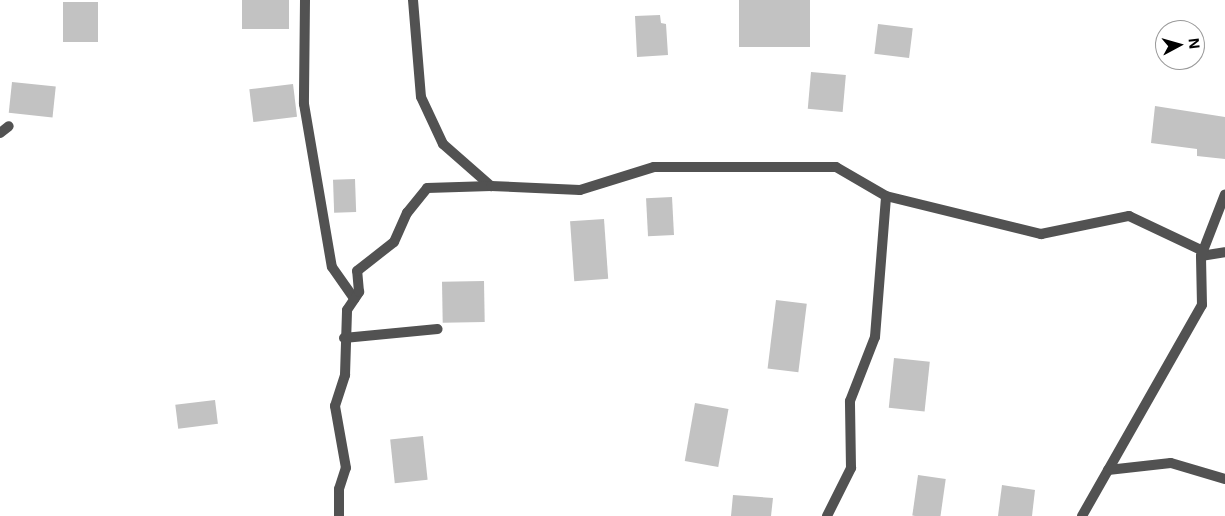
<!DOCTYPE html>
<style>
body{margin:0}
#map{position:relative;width:1225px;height:516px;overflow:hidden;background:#fff;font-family:Inter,sans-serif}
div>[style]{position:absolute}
.building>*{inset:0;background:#c2c2c2;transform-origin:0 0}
.service>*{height:10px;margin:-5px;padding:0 5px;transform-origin:5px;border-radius:5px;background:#525252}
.minor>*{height:10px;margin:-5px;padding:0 5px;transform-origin:5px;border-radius:5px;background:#525252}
span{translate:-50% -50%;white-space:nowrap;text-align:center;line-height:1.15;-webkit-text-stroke:5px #fff;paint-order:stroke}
.north{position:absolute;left:1155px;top:20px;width:50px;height:50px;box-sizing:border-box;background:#fff;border:1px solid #999;border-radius:50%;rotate:84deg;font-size:14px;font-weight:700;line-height:20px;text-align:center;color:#000}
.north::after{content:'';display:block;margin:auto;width:18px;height:22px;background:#000;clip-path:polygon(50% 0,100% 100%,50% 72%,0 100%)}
</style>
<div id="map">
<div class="building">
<div style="left:242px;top:0;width:47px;height:29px"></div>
<div style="left:739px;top:0;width:71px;height:47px"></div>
<div style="left:63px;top:2px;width:35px;height:40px"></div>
<div style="clip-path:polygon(660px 15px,661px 23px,666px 24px,668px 55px,637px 57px,635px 16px)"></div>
<div style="left:878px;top:24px;width:35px;height:30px;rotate:7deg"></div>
<div style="left:811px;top:72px;width:35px;height:37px;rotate:5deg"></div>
<div style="left:12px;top:82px;width:44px;height:31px;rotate:6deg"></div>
<div style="left:293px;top:84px;width:33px;height:44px;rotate:83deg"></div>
<div style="clip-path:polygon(1155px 106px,1225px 117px,1225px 159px,1197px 156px,1197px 149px,1151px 143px)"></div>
<div style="left:355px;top:179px;width:33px;height:22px;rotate:88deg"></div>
<div style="left:672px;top:197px;width:38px;height:26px;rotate:87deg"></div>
<div style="left:604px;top:219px;width:60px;height:34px;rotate:86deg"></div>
<div style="left:484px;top:281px;width:41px;height:42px;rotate:89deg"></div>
<div style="left:776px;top:300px;width:31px;height:69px;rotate:7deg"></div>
<div style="left:894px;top:358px;width:36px;height:50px;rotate:6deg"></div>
<div style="left:215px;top:400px;width:24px;height:40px;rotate:83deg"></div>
<div style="left:695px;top:403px;width:34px;height:59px;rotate:10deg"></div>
<div style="left:423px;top:436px;width:44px;height:33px;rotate:84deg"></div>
<div style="left:918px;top:475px;width:28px;height:41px;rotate:8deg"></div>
<div style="clip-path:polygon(1002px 485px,1035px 490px,1032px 516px,998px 516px)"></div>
<div style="clip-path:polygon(733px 495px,773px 498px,771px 516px,731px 516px)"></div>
</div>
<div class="service">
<div style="left:1201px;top:256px;width:24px;rotate:-9deg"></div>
<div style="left:344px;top:338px;width:94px;rotate:-5.5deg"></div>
</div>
<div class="minor">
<div style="left:305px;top:0;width:104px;rotate:90.6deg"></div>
<div style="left:304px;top:104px;width:165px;rotate:80.3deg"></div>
<div style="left:332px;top:267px;width:39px;rotate:55deg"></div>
<div style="left:413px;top:0;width:97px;rotate:85.3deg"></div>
<div style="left:421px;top:97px;width:52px;rotate:64.9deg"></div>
<div style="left:443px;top:144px;width:64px;rotate:41.2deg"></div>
<div style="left:0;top:133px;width:11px;rotate:-38deg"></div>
<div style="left:1108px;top:470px;width:63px;rotate:-6.3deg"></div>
<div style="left:1171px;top:463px;width:56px;rotate:16.5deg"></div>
<div style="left:339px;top:516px;width:27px;rotate:-90deg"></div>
<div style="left:339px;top:489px;width:22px;rotate:-72deg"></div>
<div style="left:346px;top:468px;width:63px;rotate:-100.1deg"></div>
<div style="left:335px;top:406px;width:33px;rotate:-72deg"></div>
<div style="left:345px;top:375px;width:65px;rotate:-88.2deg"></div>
<div style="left:347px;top:310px;width:22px;rotate:-56deg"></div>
<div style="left:359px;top:292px;width:21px;rotate:-95deg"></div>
<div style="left:357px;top:271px;width:47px;rotate:-38.1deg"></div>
<div style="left:394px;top:242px;width:32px;rotate:-66deg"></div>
<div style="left:407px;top:213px;width:32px;rotate:-51deg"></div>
<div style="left:427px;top:188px;width:64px;rotate:-1.8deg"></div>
<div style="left:491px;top:186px;width:89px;rotate:2.6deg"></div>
<div style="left:580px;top:190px;width:77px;rotate:-17.3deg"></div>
<div style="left:654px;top:167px;width:182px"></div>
<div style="left:836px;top:167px;width:58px;rotate:30.1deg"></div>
<div style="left:886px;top:196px;width:160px;rotate:13.8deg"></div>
<div style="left:1041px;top:234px;width:90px;rotate:-11.6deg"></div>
<div style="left:1129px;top:216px;width:82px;rotate:25.3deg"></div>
<div style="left:827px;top:516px;width:54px;rotate:-63.4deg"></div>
<div style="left:851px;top:468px;width:67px;rotate:-90.9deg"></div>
<div style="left:850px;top:401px;width:69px;rotate:-68.7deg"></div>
<div style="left:875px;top:337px;width:141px;rotate:-85.5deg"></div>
<div style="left:1082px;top:516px;width:243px;rotate:-60.4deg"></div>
<div style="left:1202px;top:305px;width:49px;rotate:-91.2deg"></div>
<div style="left:1201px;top:256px;width:66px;rotate:-68.8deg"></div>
</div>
<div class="north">N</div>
</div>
